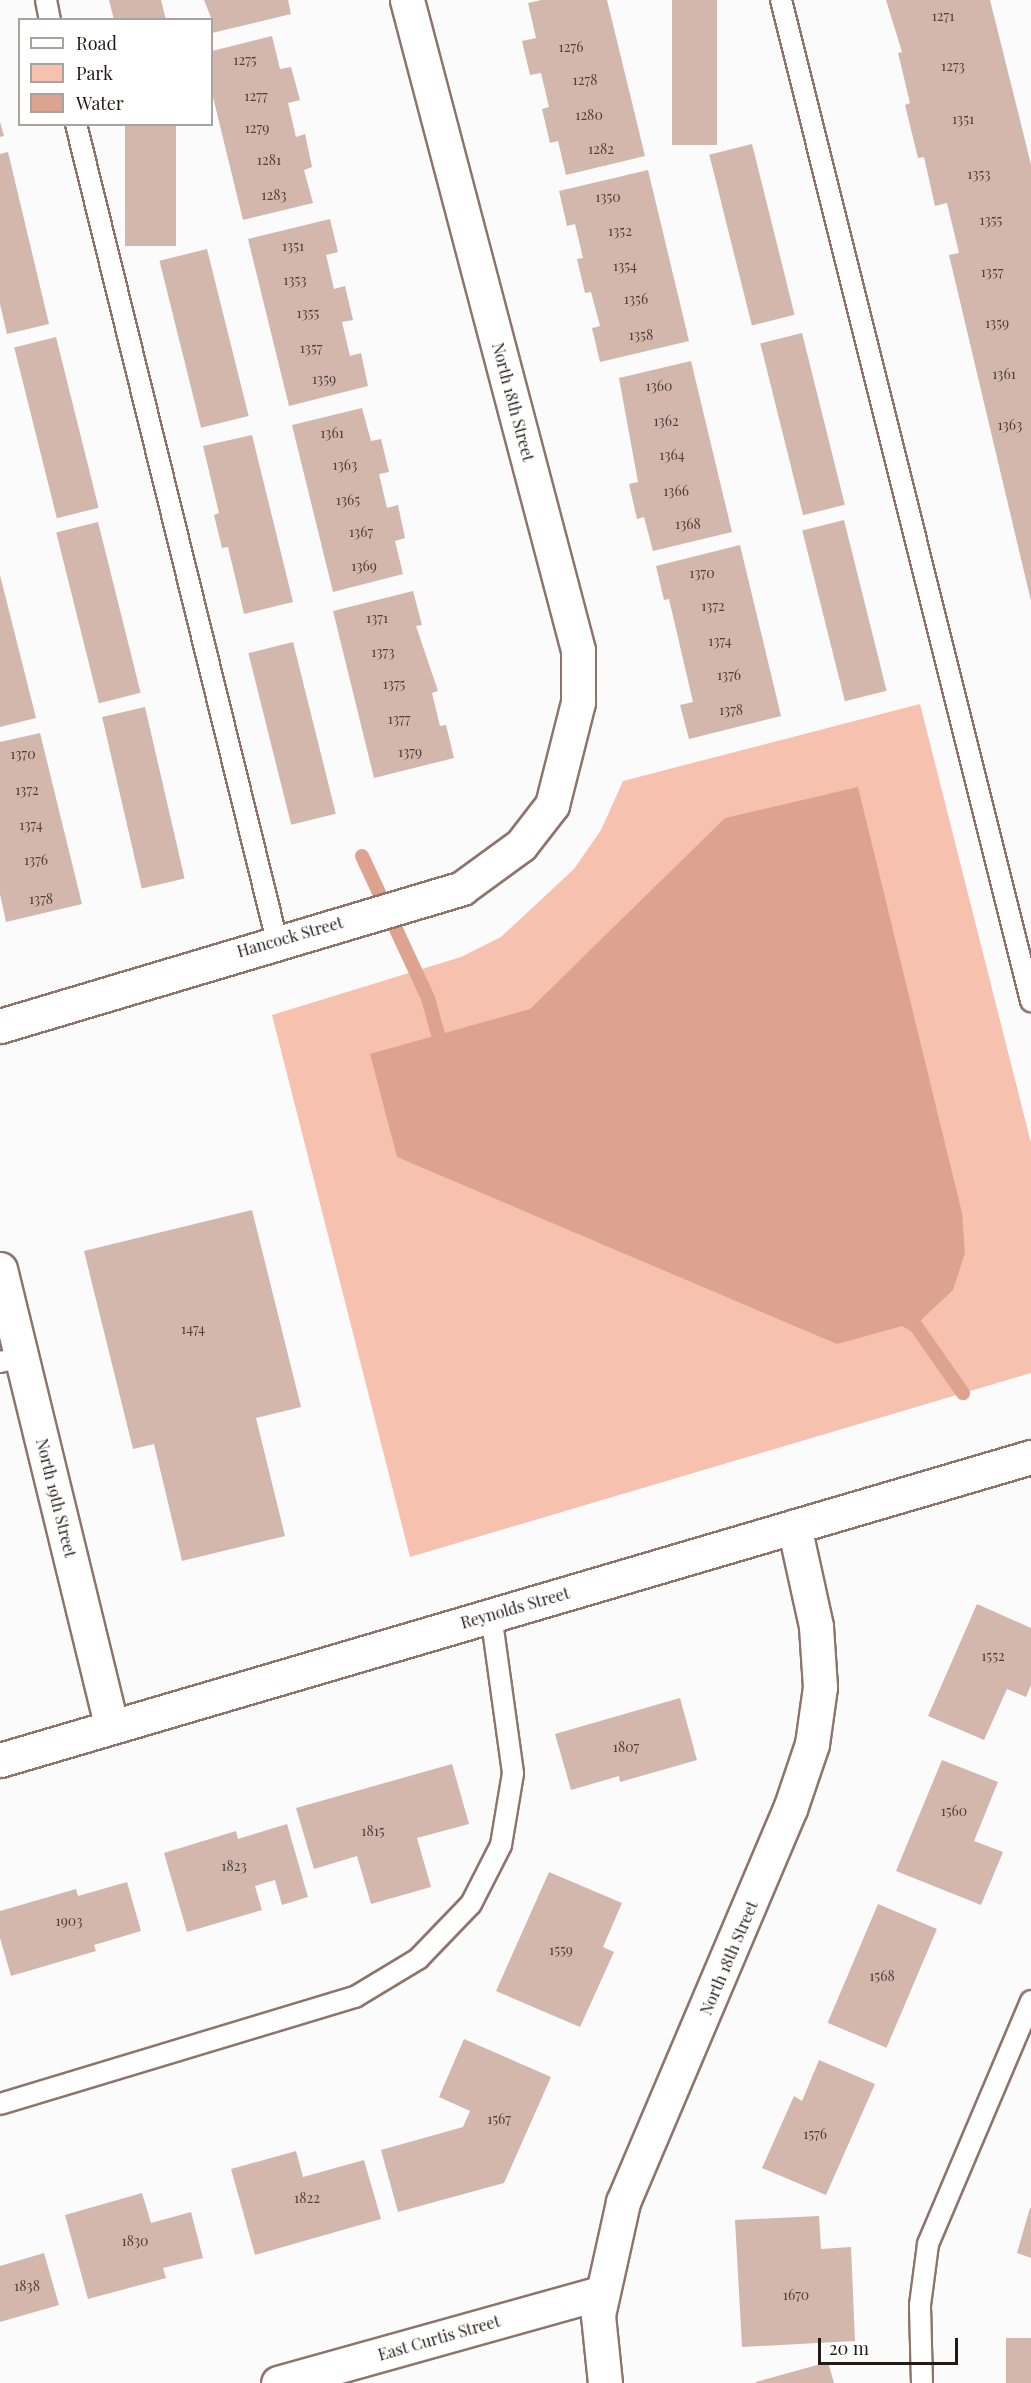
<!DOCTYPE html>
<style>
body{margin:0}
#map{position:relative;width:1031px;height:2383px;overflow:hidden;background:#fbfbfb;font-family:"Playfair Display",serif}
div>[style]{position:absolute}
.green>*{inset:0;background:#f7c1af}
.water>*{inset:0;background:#dda38e}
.stream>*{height:14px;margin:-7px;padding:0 7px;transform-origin:7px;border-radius:7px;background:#dda38e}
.building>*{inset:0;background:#d3b7ad;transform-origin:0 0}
.roads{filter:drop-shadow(2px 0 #8e746b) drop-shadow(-2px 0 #8e746b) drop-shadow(0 2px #8e746b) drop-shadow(0 -2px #8e746b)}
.lane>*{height:20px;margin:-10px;padding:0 10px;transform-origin:10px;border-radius:10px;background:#fff}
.street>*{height:33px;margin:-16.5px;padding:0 16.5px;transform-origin:16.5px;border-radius:16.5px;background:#fff}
.secondary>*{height:33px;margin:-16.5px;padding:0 16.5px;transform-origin:16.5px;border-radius:16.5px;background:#fff}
span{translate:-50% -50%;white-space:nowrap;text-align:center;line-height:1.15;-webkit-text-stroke:4.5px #fff;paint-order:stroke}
.number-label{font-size:14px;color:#4f403b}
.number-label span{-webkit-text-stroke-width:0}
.street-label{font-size:16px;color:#231915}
.legend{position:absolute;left:18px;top:18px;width:195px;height:108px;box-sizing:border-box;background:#fff;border:2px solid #a7a3a1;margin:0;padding:8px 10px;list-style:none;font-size:18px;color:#231915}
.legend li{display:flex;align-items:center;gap:12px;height:30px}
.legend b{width:30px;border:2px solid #a7a3a1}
.scale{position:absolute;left:818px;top:2338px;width:140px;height:27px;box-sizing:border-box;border:3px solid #231915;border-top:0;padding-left:8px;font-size:18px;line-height:21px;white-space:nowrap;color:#231915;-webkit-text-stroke:4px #fff;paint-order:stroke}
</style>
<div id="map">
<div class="green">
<div style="clip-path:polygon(920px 704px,1031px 1143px,1031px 1373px,410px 1557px,272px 1015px,461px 957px,501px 937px,574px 869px,601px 830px,623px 781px)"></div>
</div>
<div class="water">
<div style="clip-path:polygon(858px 787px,962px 1213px,965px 1253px,953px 1290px,920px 1321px,837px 1344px,397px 1157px,370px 1054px,530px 1009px,725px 818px)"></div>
</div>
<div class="stream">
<div style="left:362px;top:856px;width:157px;rotate:65.1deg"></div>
<div style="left:428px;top:998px;width:57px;rotate:74.7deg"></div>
<div style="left:895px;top:1313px;width:25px;rotate:32deg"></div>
<div style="left:916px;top:1326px;width:82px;rotate:55deg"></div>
</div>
<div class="building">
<div style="clip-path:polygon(109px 0,161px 0,166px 20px,114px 20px)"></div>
<div style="clip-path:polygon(204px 0,288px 0,291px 14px,212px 33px,212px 20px)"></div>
<div style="clip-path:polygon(541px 0,607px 0,645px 156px,566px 175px,558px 141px,550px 143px,542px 109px,549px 107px,541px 73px,530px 75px,522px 41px,536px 38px,528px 3px)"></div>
<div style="left:672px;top:0;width:45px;height:145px"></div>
<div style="clip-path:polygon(886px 0,990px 0,1023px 132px,1031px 165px,1031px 601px,949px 255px,959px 253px,947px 203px,935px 206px,924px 157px,918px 158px,905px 105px,910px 103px,898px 53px,902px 52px)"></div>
<div style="clip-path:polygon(272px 36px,280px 69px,291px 67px,300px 100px,288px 103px,296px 137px,305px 134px,312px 167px,304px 170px,313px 203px,243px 220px,212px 93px,212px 51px)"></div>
<div style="clip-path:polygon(0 122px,4px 136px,0 137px)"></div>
<div style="left:125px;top:124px;width:51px;height:122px"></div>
<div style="left:752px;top:144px;width:176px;height:44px;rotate:76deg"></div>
<div style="clip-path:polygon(8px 152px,49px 324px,7px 334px,0 304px,0 154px)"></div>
<div style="clip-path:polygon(648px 170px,689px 341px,600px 362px,592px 328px,600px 326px,591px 292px,585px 293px,577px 259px,583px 258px,575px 224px,567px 226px,559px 191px)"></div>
<div style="clip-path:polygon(330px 219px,338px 252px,326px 255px,334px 289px,345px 286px,353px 320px,342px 322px,350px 356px,361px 353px,368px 386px,289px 406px,248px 239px)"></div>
<div style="left:207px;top:249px;width:172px;height:49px;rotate:76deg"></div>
<div style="left:802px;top:333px;width:177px;height:43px;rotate:76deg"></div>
<div style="left:56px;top:337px;width:176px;height:43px;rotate:76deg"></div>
<div style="clip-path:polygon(691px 361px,732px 532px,653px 551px,644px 517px,637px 519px,629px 484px,638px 482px,619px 378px)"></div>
<div style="clip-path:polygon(362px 408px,371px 441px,381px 439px,389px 472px,379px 474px,387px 508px,398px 505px,405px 538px,395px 541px,403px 574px,333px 592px,292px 425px)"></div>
<div style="clip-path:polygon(252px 435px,293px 602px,244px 614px,228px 547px,222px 548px,214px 515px,219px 513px,203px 446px)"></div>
<div style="left:844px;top:520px;width:176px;height:43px;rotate:76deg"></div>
<div style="left:98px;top:522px;width:176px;height:43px;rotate:76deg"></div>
<div style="clip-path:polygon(740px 545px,781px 716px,689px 739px,680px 705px,693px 702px,669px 599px,664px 600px,656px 566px)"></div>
<div style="clip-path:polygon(0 575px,36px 718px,0 727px)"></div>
<div style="clip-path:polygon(413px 591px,422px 625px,416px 626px,438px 691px,432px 693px,440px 726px,446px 725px,454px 758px,374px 778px,333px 611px)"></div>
<div style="left:293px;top:642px;width:177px;height:46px;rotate:76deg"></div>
<div style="left:145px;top:707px;width:176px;height:44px;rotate:77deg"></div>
<div style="clip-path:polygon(40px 733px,82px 904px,6px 922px,0 894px,0 742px)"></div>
<div style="clip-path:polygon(252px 1210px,301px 1407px,256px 1418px,285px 1536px,182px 1561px,154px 1444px,133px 1449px,84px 1251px)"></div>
<div style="clip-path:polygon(977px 1604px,1031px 1628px,1031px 1685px,1026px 1697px,1007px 1689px,984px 1740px,928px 1716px)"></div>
<div style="clip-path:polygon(680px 1698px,697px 1760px,620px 1782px,619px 1776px,571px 1790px,555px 1734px)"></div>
<div style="clip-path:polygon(942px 1760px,998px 1782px,974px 1841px,1003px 1852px,981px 1905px,896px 1871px)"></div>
<div style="clip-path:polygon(452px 1764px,469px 1824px,417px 1838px,431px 1887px,371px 1904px,357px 1856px,314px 1869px,296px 1808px)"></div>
<div style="clip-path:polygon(287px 1824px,308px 1897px,282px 1905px,275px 1880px,255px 1886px,262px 1910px,187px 1932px,164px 1853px,236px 1831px,238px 1839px)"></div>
<div style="clip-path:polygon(549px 1872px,622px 1903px,603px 1947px,614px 1952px,580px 2027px,496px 1991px)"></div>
<div style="clip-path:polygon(127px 1882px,141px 1931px,94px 1945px,96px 1951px,11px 1976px,0 1938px,0 1911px,76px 1889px,78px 1896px)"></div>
<div style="left:878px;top:1904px;width:64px;height:129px;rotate:23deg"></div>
<div style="clip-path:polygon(464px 2039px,551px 2077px,504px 2183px,398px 2212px,381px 2150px,463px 2127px,470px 2111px,439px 2097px)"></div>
<div style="clip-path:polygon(819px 2060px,875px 2084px,826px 2195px,762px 2168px,794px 2096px,802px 2101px)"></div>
<div style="clip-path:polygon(296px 2151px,303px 2177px,364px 2160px,381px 2219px,255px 2255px,231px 2169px)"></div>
<div style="clip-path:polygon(142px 2193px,151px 2223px,191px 2212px,203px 2258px,163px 2268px,166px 2278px,88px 2299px,65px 2215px)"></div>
<div style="clip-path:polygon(1030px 2208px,1031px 2208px,1031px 2258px,1017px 2253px)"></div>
<div style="clip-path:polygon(819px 2216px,821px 2249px,851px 2247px,855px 2341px,742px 2347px,735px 2220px)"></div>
<div style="clip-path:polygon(44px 2253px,59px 2305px,0 2322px,0 2266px)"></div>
<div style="left:1006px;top:2338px;width:25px;height:45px"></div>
<div style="clip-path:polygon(828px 2362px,834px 2383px,756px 2383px,756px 2382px)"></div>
</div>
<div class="roads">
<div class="lane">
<div style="left:46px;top:0;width:20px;rotate:79deg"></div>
<div style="left:781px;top:0;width:1032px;rotate:75.98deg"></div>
<div style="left:76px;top:124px;width:841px;rotate:76.18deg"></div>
<div style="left:0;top:1362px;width:23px;rotate:-13deg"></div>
<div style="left:0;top:2104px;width:371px;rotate:-16.8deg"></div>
<div style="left:355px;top:1997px;width:74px;rotate:-31.1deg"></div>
<div style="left:418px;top:1959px;width:76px;rotate:-46.1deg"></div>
<div style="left:471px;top:1904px;width:66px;rotate:-63deg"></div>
<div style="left:501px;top:1845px;width:73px;rotate:-80.5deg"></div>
<div style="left:513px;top:1773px;width:160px;rotate:-97.9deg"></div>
<div style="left:922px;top:2383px;width:78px;rotate:-91.5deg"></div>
<div style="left:920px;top:2305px;width:62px;rotate:-82.5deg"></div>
<div style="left:928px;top:2244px;width:264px;rotate:-67deg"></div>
</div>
<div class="street">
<div style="left:0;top:1026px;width:482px;rotate:-16.6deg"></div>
<div style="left:462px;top:888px;width:73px;rotate:-36.1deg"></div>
<div style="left:521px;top:845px;width:51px;rotate:-52.2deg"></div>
<div style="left:552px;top:805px;width:106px;rotate:-75.8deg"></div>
<div style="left:578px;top:702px;width:52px;rotate:-90deg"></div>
<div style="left:578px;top:650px;width:672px;rotate:-104.74deg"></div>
<div style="left:0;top:1269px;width:471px;rotate:76.3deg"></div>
<div style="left:278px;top:2383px;width:334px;rotate:-15.6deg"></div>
<div style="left:605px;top:2383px;width:68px;rotate:-95.9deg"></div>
<div style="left:598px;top:2315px;width:116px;rotate:-77.5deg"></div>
<div style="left:623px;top:2202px;width:427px;rotate:-67deg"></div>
<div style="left:790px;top:1809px;width:69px;rotate:-71.3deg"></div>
<div style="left:812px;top:1744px;width:58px;rotate:-82deg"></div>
<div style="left:820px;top:1687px;width:61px;rotate:-93.8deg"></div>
<div style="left:816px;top:1626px;width:102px;rotate:-102.4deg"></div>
</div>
<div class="secondary">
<div style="left:0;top:1760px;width:1075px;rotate:-16.38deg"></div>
</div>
</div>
<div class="number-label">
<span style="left:943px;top:16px">1271</span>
<span style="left:571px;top:47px">1276</span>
<span style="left:245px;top:60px">1275</span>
<span style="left:953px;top:66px">1273</span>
<span style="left:585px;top:80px">1278</span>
<span style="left:256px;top:96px">1277</span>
<span style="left:589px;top:115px">1280</span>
<span style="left:963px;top:119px">1351</span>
<span style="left:257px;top:128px">1279</span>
<span style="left:601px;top:149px">1282</span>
<span style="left:269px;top:160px">1281</span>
<span style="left:979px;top:174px">1353</span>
<span style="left:274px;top:195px">1283</span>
<span style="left:608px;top:197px">1350</span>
<span style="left:991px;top:220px">1355</span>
<span style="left:620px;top:231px">1352</span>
<span style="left:293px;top:246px">1351</span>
<span style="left:625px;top:266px">1354</span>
<span style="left:992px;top:272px">1357</span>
<span style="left:295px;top:280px">1353</span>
<span style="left:636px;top:299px">1356</span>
<span style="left:308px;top:313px">1355</span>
<span style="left:997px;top:323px">1359</span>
<span style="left:641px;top:335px">1358</span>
<span style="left:311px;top:348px">1357</span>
<span style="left:1004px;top:374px">1361</span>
<span style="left:324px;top:379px">1359</span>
<span style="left:659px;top:386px">1360</span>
<span style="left:666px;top:421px">1362</span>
<span style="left:1010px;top:425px">1363</span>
<span style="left:332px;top:433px">1361</span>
<span style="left:672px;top:455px">1364</span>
<span style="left:345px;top:465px">1363</span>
<span style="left:676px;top:491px">1366</span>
<span style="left:348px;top:500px">1365</span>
<span style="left:688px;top:524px">1368</span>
<span style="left:361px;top:532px">1367</span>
<span style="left:364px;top:566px">1369</span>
<span style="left:702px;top:573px">1370</span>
<span style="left:713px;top:606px">1372</span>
<span style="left:377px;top:618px">1371</span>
<span style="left:720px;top:641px">1374</span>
<span style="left:383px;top:652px">1373</span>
<span style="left:729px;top:675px">1376</span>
<span style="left:394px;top:684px">1375</span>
<span style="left:731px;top:710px">1378</span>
<span style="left:399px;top:719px">1377</span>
<span style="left:410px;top:752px">1379</span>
<span style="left:23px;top:754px">1370</span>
<span style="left:27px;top:790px">1372</span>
<span style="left:31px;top:825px">1374</span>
<span style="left:36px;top:860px">1376</span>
<span style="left:41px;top:899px">1378</span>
<span style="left:193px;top:1329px">1474</span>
<span style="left:993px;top:1656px">1552</span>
<span style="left:626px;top:1747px">1807</span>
<span style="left:954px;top:1811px">1560</span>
<span style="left:373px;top:1831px">1815</span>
<span style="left:234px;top:1866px">1823</span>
<span style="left:69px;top:1921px">1903</span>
<span style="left:561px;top:1950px">1559</span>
<span style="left:882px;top:1976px">1568</span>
<span style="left:499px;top:2119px">1567</span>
<span style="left:815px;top:2134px">1576</span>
<span style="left:307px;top:2198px">1822</span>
<span style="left:135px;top:2241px">1830</span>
<span style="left:27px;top:2286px">1838</span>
<span style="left:796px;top:2295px">1670</span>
</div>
<div class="street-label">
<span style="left:513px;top:402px;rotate:75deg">North 18th Street</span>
<span style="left:290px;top:937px;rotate:-16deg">Hancock Street</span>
<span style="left:56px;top:1498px;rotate:76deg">North 19th Street</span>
<span style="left:515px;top:1608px;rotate:-16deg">Reynolds Street</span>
<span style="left:729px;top:1958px;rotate:-67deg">North 18th Street</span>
<span style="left:439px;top:2338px;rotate:-16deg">East Curtis Street</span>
</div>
<ul class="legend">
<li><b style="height:8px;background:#fff"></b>Road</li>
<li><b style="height:16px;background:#f7c1af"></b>Park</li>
<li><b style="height:16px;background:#dda38e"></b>Water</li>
</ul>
<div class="scale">20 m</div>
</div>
